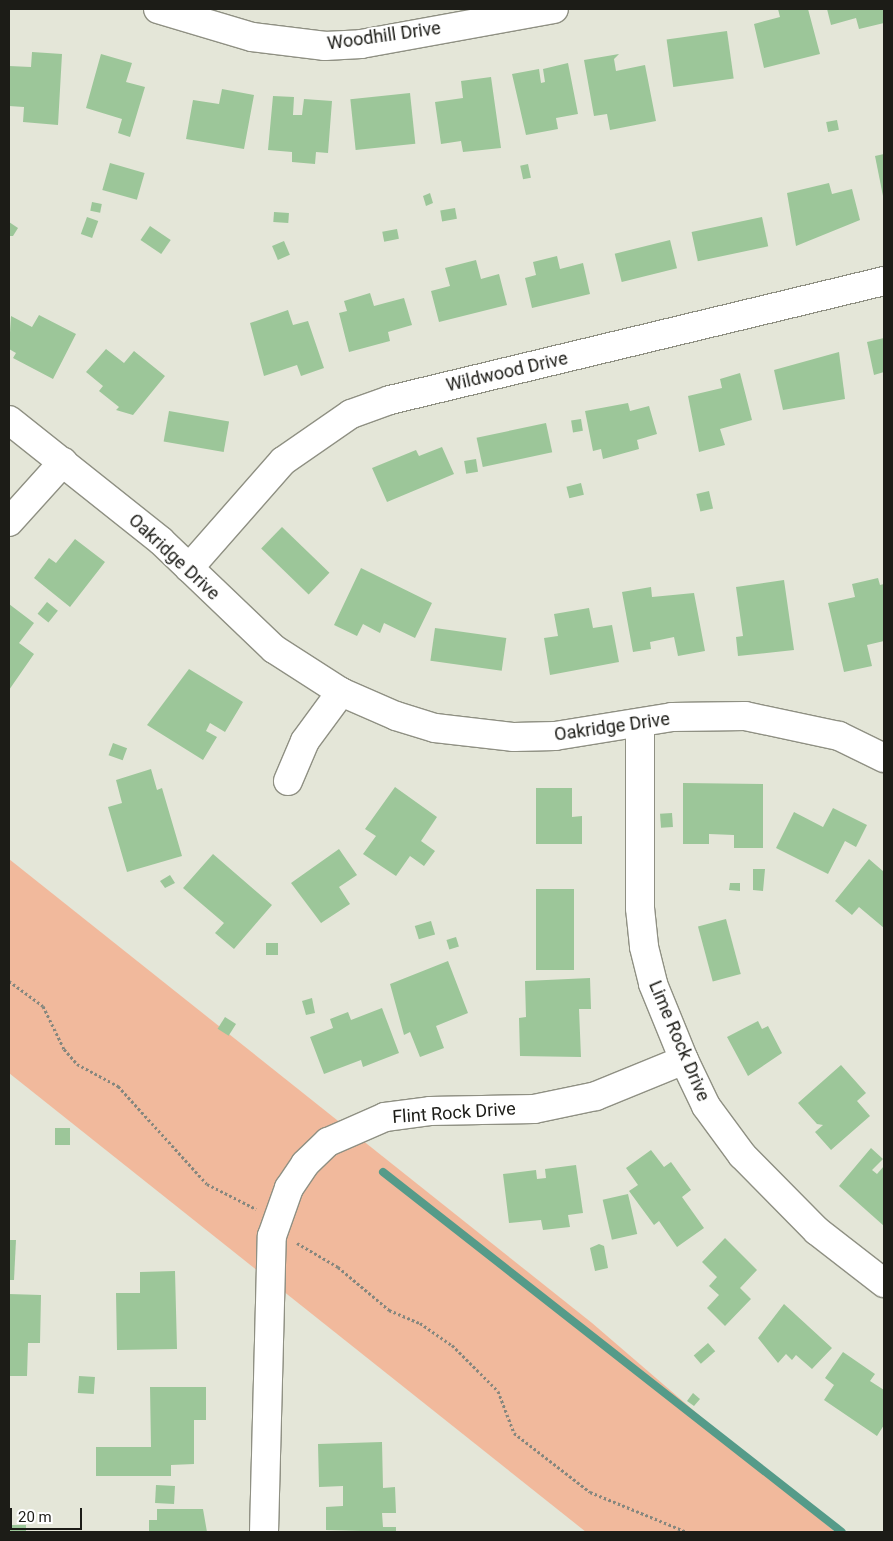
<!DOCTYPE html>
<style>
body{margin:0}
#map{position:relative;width:893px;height:1541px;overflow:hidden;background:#e4e6d8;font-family:Roboto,sans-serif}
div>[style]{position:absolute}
.green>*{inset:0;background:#f1b99c}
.stream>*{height:8px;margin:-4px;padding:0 4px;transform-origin:4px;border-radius:4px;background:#559b89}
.building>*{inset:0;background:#9cc699;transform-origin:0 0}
.path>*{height:3px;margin-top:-1.5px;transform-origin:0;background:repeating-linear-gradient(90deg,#86877e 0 2.5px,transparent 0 5px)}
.roads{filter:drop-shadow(1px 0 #8f9083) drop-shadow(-1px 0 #8f9083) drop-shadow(0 1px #8f9083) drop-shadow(0 -1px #8f9083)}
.minor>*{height:28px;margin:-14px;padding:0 14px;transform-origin:14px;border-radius:14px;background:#fff}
span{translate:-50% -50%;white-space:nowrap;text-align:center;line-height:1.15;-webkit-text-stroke:4px #fff;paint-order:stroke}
.street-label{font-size:18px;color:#1c1c17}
.frame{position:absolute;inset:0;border:10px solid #1c1c17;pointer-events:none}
.scale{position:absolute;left:10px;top:1508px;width:72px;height:22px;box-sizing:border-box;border:2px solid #1c1c17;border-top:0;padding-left:6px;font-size:15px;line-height:18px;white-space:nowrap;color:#1c1c17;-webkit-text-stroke:4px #fff;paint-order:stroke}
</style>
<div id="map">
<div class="green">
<div style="clip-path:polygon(9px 859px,592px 1323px,835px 1532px,586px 1532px,9px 1073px)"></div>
</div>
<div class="stream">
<div style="left:383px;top:1172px;width:583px;rotate:38.11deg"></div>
</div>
<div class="building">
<div style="clip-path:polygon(778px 9px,808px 9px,820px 54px,764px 68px,754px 24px,780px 17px)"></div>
<div style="clip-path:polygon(827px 9px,884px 9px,884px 23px,859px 29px,856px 18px,831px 25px)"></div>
<div style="left:727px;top:31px;width:48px;height:61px;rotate:82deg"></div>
<div style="clip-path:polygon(32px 52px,62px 54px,58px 125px,23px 122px,24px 107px,9px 106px,9px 66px,31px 67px)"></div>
<div style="clip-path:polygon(101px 54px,132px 63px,126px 82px,145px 87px,130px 137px,118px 133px,122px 119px,86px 108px)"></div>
<div style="clip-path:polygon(619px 54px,614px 59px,616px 71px,645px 65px,656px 121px,610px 130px,607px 114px,594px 116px,584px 60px)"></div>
<div style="clip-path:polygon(568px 63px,578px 114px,556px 118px,558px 129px,526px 135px,512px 74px,539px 69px,541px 83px,545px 82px,543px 69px)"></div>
<div style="clip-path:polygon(491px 77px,501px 148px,463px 152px,461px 141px,441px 144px,435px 102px,463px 98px,461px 81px)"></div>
<div style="clip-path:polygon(222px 89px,254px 95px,244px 149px,186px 139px,193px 100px,219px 104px)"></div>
<div style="left:410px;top:93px;width:51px;height:60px;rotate:84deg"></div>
<div style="clip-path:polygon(273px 96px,294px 97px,293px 115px,302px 115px,304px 99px,332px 101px,328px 153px,316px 152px,315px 164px,292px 162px,292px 152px,268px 150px)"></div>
<div style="left:837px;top:120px;width:10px;height:11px;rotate:79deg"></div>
<div style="clip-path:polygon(884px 154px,884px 196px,883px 196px,875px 156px)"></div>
<div style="left:110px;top:163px;width:36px;height:28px;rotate:16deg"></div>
<div style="left:528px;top:164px;width:14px;height:8px;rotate:78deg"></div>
<div style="clip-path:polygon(829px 183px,832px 194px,852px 189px,860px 220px,796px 246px,787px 193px)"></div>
<div style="clip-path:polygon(430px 193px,433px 203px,426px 206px,423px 196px)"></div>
<div style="left:92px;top:202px;width:10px;height:9px;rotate:11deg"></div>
<div style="left:455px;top:208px;width:11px;height:15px;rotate:80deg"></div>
<div style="left:274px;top:212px;width:15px;height:10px;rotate:4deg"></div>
<div style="left:87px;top:217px;width:12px;height:18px;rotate:20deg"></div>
<div style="left:762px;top:217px;width:30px;height:72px;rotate:78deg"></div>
<div style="clip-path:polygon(9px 222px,18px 228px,13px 236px,9px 236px)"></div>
<div style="left:150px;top:226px;width:25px;height:17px;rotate:34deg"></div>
<div style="left:397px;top:229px;width:10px;height:15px;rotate:79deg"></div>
<div style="left:670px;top:240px;width:29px;height:57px;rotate:76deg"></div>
<div style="left:284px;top:241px;width:15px;height:13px;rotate:67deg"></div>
<div style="clip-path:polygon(557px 256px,560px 269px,583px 263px,590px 294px,532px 308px,525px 278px,536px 275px,533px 262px)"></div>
<div style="clip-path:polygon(476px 260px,481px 279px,499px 274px,507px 305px,439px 322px,431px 291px,450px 286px,445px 268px)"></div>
<div style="clip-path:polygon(370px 293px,374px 306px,404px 298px,412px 325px,388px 332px,390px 341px,349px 352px,339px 313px,347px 311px,344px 301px)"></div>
<div style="clip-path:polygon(288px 310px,293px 325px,308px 321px,324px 368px,301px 376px,297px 365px,264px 376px,250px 323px)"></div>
<div style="clip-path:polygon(39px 315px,76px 334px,53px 379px,13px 358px,16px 353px,9px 349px,11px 316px,32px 327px)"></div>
<div style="clip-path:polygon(884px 338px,884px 372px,874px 375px,867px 342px)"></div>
<div style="clip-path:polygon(106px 349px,124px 363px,134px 351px,165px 376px,133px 415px,116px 410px,119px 407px,99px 391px,103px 386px,86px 372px)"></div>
<div style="clip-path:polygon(839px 352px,845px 399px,783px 410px,774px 370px)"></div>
<div style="clip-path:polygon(740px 373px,752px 420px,720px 429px,725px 445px,699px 452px,688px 396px,722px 388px,720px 379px)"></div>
<div style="clip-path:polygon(628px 403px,630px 411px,649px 406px,657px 434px,637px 440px,639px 449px,603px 459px,601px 449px,593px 451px,585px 411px)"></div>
<div style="left:169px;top:411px;width:61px;height:31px;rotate:10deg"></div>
<div style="left:581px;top:419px;width:12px;height:10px;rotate:81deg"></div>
<div style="left:546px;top:423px;width:30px;height:71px;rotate:78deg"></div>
<div style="clip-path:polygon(442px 447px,454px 474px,387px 502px,372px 468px,416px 450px,419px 456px)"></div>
<div style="left:476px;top:459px;width:13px;height:12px;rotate:81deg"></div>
<div style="left:581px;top:483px;width:12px;height:15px;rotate:76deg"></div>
<div style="left:709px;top:491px;width:18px;height:13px;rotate:77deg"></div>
<div style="left:282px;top:527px;width:66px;height:30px;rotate:44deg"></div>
<div style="clip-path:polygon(75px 539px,105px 562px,70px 607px,34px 578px,49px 558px,56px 563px)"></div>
<div style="clip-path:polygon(361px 568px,432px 603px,415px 638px,384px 623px,380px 633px,363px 624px,357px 636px,334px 625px)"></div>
<div style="clip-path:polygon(878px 578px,880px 585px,884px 584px,884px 641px,867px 645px,872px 666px,844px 672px,828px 603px,855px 597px,852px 584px)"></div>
<div style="clip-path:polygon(784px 580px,794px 650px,738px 656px,736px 637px,743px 636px,736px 587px)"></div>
<div style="clip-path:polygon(651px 587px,652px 597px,694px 593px,705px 651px,678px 656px,674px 637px,650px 642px,651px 649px,633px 652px,622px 592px)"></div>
<div style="left:47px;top:602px;width:14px;height:15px;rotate:39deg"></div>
<div style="clip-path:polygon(9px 604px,34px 623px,19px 643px,34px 654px,9px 690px)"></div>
<div style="clip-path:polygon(589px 608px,593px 628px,612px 625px,619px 662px,550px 675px,544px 638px,558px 636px,554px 614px)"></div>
<div style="left:435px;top:628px;width:72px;height:33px;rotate:8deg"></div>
<div style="clip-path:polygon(189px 669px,243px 702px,225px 732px,210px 723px,206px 731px,217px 737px,203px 760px,147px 725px)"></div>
<div style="left:113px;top:743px;width:15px;height:13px;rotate:20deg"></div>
<div style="clip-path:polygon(151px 769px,157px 790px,162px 788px,182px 856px,127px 872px,108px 807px,122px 803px,116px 780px)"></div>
<div style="clip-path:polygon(683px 783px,763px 784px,763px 848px,734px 848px,734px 835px,709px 834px,709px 844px,683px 844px)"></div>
<div style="clip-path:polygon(395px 787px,437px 817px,421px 841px,435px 851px,424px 866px,410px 856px,396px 876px,363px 854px,376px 836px,365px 829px)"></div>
<div style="clip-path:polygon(536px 788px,572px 788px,572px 817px,582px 816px,582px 844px,536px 844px)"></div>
<div style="clip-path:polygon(833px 808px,867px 825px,856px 847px,845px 841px,828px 874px,776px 848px,794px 812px,823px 827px)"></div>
<div style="left:672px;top:813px;width:14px;height:12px;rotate:86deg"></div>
<div style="clip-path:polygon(339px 849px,357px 875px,339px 887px,350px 904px,321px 923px,291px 883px)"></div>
<div style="clip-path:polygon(213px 854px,272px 905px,234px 949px,215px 933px,224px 923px,183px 888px)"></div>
<div style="clip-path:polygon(869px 859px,884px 872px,884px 928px,859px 907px,852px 915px,835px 901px)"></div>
<div style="clip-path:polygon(753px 869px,765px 869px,763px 891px,753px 890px)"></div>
<div style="clip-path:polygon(170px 875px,175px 883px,165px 888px,160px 881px)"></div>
<div style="clip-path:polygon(730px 883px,740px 883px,740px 891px,729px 890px)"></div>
<div style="left:536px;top:889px;width:38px;height:81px"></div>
<div style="left:726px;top:919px;width:57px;height:29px;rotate:75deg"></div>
<div style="left:431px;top:921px;width:14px;height:17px;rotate:73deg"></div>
<div style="left:456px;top:937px;width:10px;height:10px;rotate:73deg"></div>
<div style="left:278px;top:943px;width:12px;height:12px;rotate:90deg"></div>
<div style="clip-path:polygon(448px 961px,468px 1013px,436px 1026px,444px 1048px,420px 1057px,410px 1032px,404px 1035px,390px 984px)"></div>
<div style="clip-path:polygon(590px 978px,591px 1009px,579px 1009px,581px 1057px,520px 1056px,519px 1018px,526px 1017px,525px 981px)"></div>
<div style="clip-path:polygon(312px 998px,315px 1013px,306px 1015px,302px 1001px)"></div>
<div style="clip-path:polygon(382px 1008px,399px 1053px,363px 1067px,361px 1060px,324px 1074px,310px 1037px,333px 1028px,330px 1019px,348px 1012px,351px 1020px)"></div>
<div style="left:225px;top:1017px;width:13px;height:14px;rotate:32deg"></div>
<div style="clip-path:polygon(758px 1021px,762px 1029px,768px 1026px,782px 1053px,748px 1076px,727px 1037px)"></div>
<div style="clip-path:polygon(841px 1065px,866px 1093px,857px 1101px,870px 1116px,831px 1150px,815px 1132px,823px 1125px,817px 1124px,798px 1103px)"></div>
<div style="left:55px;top:1128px;width:15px;height:17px"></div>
<div style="clip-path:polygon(871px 1148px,883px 1159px,872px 1170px,877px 1174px,884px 1166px,884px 1226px,839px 1186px)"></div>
<div style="clip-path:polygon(651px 1150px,664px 1167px,671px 1162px,691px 1190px,682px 1197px,704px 1228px,677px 1247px,659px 1221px,654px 1225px,629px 1191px,638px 1185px,626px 1168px)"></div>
<div style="clip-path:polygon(576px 1165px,583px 1213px,568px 1215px,570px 1227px,543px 1230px,541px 1220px,509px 1223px,503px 1174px,536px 1170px,537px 1179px,546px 1178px,545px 1169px)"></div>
<div style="left:628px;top:1194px;width:41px;height:26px;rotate:77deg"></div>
<div style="clip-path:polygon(725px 1238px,757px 1270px,740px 1288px,751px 1299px,725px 1326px,707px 1308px,719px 1295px,709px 1286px,717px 1277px,702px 1262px)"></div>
<div style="clip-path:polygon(9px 1240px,16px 1240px,14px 1280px,9px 1280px)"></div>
<div style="clip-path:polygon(599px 1244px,604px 1246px,608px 1268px,595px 1271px,590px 1248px)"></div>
<div style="clip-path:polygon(175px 1271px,177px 1349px,117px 1350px,116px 1293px,140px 1293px,140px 1272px)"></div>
<div style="clip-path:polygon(9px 1294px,41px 1295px,40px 1343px,28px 1343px,27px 1376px,9px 1376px)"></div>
<div style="clip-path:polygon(784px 1304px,832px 1348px,812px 1369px,796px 1355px,792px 1360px,786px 1354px,778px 1363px,758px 1338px)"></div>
<div style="left:708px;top:1343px;width:11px;height:19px;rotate:49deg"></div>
<div style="clip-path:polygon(843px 1352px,875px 1374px,870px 1381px,884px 1390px,884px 1425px,877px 1436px,824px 1400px,834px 1385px,825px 1378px)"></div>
<div style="left:79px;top:1376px;width:16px;height:17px;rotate:4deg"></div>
<div style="clip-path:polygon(150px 1387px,206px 1387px,206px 1420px,194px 1420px,194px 1464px,171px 1465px,171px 1476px,96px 1476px,96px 1447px,151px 1447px)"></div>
<div style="clip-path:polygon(693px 1393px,700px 1399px,694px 1406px,687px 1401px)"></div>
<div style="clip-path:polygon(382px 1442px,383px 1488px,395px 1487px,396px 1513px,382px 1513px,383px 1527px,396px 1527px,396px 1532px,326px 1530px,326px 1507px,343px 1506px,343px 1486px,319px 1487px,318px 1444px)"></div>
<div style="left:156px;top:1485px;width:19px;height:18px;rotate:3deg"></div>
<div style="clip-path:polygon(157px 1509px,203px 1509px,207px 1532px,149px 1532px,149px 1520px,157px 1520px)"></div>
<div style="left:9px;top:1525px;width:17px;height:7px"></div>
</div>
<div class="path">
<div style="left:9px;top:981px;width:42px;rotate:36.3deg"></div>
<div style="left:43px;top:1006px;width:48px;rotate:64deg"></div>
<div style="left:64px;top:1049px;width:20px;rotate:49deg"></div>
<div style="left:77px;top:1064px;width:47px;rotate:28.2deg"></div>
<div style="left:118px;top:1086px;width:132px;rotate:47.8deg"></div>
<div style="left:207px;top:1184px;width:55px;rotate:27deg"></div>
<div style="left:297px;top:1243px;width:48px;rotate:30.3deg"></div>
<div style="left:338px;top:1267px;width:67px;rotate:40.1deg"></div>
<div style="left:389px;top:1310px;width:34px;rotate:23deg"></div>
<div style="left:420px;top:1323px;width:39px;rotate:35deg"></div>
<div style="left:452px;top:1345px;width:65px;rotate:45deg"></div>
<div style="left:498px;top:1391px;width:45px;rotate:69.1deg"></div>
<div style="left:514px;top:1433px;width:96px;rotate:37.8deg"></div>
<div style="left:590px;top:1492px;width:105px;rotate:22.4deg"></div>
</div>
<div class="roads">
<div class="minor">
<div style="left:158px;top:9px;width:98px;rotate:16.6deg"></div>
<div style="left:252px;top:37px;width:74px;rotate:7deg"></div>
<div style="left:325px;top:46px;width:36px;rotate:-3deg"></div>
<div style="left:361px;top:44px;width:196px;rotate:-10.3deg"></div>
<div style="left:9px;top:420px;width:194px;rotate:38.5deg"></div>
<div style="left:161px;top:541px;width:156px;rotate:43.7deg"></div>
<div style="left:274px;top:649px;width:80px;rotate:32.7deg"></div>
<div style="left:341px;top:692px;width:60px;rotate:23.6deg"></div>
<div style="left:396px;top:716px;width:41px;rotate:17.1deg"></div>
<div style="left:435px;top:728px;width:80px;rotate:6.5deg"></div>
<div style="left:514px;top:737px;width:41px;rotate:-1.4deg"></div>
<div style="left:555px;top:736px;width:119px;rotate:-9.2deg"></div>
<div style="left:672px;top:717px;width:73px;rotate:-0.8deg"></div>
<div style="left:745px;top:716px;width:96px;rotate:12deg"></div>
<div style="left:839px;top:736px;width:50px;rotate:26.1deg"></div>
<div style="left:9px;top:522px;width:81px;rotate:-48deg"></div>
<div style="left:189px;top:568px;width:142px;rotate:-48.7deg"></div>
<div style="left:283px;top:461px;width:83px;rotate:-34.7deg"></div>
<div style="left:351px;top:414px;width:41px;rotate:-19.7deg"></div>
<div style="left:390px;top:400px;width:508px;rotate:-13.54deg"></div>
<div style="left:640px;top:724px;width:184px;rotate:90deg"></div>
<div style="left:640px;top:908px;width:39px;rotate:84deg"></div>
<div style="left:644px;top:947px;width:38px;rotate:76deg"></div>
<div style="left:653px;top:984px;width:82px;rotate:67.8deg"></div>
<div style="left:684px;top:1060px;width:51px;rotate:64.4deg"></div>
<div style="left:706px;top:1106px;width:61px;rotate:53.7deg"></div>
<div style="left:742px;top:1155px;width:107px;rotate:45.4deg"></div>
<div style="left:817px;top:1231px;width:85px;rotate:37.8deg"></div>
<div style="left:288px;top:781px;width:43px;rotate:-67deg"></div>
<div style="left:305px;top:741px;width:61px;rotate:-53.7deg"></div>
<div style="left:264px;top:1532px;width:296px;rotate:-88.5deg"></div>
<div style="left:272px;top:1236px;width:51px;rotate:-70.5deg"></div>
<div style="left:289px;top:1188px;width:29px;rotate:-56deg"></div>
<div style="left:305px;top:1164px;width:32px;rotate:-44deg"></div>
<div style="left:328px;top:1142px;width:62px;rotate:-23.7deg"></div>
<div style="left:385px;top:1117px;width:45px;rotate:-7.6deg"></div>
<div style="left:430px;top:1111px;width:104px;rotate:-1.1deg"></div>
<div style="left:534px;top:1109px;width:63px;rotate:-11.8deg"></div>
<div style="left:596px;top:1096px;width:95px;rotate:-22.2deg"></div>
</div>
</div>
<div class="street-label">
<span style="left:384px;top:36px;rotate:-8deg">Woodhill Drive</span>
<span style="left:507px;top:372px;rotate:-13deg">Wildwood Drive</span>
<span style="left:174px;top:557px;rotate:43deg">Oakridge Drive</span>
<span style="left:612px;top:727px;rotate:-8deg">Oakridge Drive</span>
<span style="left:679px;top:1041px;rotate:67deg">Lime Rock Drive</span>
<span style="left:454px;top:1113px;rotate:-4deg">Flint Rock Drive</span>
</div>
<div class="frame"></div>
<div class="scale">20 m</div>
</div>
